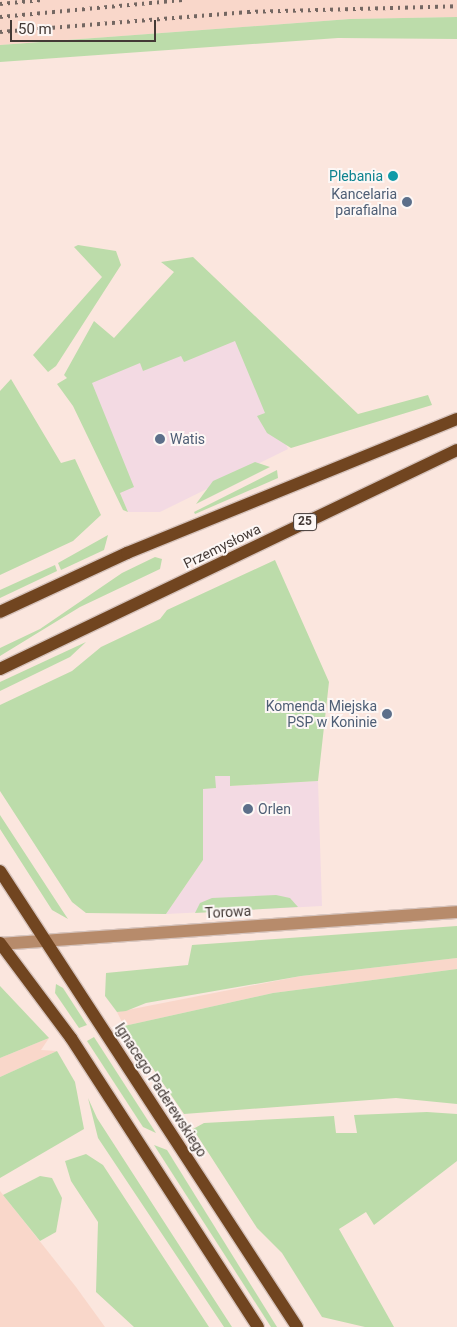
<!DOCTYPE html>
<meta charset="utf-8">
<style>
body{margin:0}
#map{position:relative;width:457px;height:1327px;overflow:hidden;background:#fbe6de;font-family:Roboto,sans-serif}
div>[style]{position:absolute}
.commercial>*{inset:0;background:#f3dae3}
.built>*{inset:0;background:#f9d7ca}
.green>*{inset:0;background:#bcdcaa}
.roads{filter:drop-shadow(1px 0 #d6c3bc) drop-shadow(-1px 0 #d6c3bc) drop-shadow(0 1px #d6c3bc) drop-shadow(0 -1px #d6c3bc)}
.minor>*{height:12px;margin:-6px;padding:0 6px;transform-origin:6px;border-radius:6px;background:#b78b6b}
.major>*{height:12px;margin:-6px;padding:0 6px;transform-origin:6px;border-radius:6px;background:#714520}
.rail>*{height:4px;margin-top:-2px;transform-origin:0;background:repeating-linear-gradient(90deg,#746762 0 2.5px,transparent 0 7.5px)}
.dots>*{width:14px;height:14px;translate:-50% -50%;box-sizing:border-box;border:2px solid #fdf7f5;border-radius:50%}
span{translate:-50% -50%;white-space:nowrap;text-align:center;line-height:1.15;-webkit-text-stroke:4px #fdf7f5;paint-order:stroke}
.shield-label span{padding:1px 4px;background:#fdf7f5;border:1px solid;border-radius:4px;-webkit-text-stroke-width:0}
.shield-label{font-size:12px;color:#433935;font-weight:700}
.culture-label{font-size:14px;color:#0d838f}
.right{translate:-100% -50%;text-align:right}
.service-label{font-size:14px;color:#4e5e75}
.left{translate:0 -50%;text-align:left}
.street-label{font-size:14px;color:#433935}
.scale{position:absolute;left:10px;top:20px;width:146px;height:22px;box-sizing:border-box;border:2px solid #433935;border-top:0;padding-left:6px;font-size:15px;line-height:18px;white-space:nowrap;color:#433935;-webkit-text-stroke:4px #fdf7f5;paint-order:stroke}
</style>
<div id="map">
<div class="commercial">
<div style="clip-path:polygon(234px 323px,288px 449px,160px 512px,128px 512px,81px 399px,91px 379px)"></div>
<div style="clip-path:polygon(215px 776px,230px 776px,231px 786px,318px 781px,322px 906px,166px 914px,203px 860px,203px 789px)"></div>
</div>
<div class="built">
<div style="clip-path:polygon(0 0,457px 0,457px 17px,350px 19px,0 45px)"></div>
<div style="clip-path:polygon(457px 958px,457px 969px,273px 993px,124px 1026px,117px 1012px,301px 976px)"></div>
<div style="clip-path:polygon(49px 1038px,41px 1050px,57px 1051px,0 1077px,0 1058px)"></div>
<div style="clip-path:polygon(0 1191px,76px 1287px,105px 1327px,0 1327px)"></div>
</div>
<div class="green">
<div style="clip-path:polygon(457px 17px,457px 39px,338px 38px,0 62px,0 45px,350px 19px)"></div>
<div style="clip-path:polygon(78px 245px,116px 251px,121px 265px,56px 366px,48px 372px,33px 355px,102px 277px,74px 247px)"></div>
<div style="clip-path:polygon(193px 257px,358px 414px,428px 395px,432px 405px,291px 448px,267px 433px,257px 416px,265px 413px,235px 341px,184px 362px,181px 356px,143px 371px,140px 363px,92px 383px,134px 487px,120px 493px,128px 512px,123px 510px,73px 406px,57px 384px,67px 378px,64px 375px,94px 321px,114px 338px,174px 272px,161px 262px)"></div>
<div style="clip-path:polygon(11px 379px,61px 463px,75px 459px,101px 515px,73px 541px,0 575px,0 391px)"></div>
<div style="clip-path:polygon(255px 462px,270px 467px,196px 504px,213px 481px)"></div>
<div style="clip-path:polygon(277px 470px,278px 478px,195px 514px,194px 512px)"></div>
<div style="clip-path:polygon(108px 535px,104px 550px,61px 570px,58px 563px)"></div>
<div style="clip-path:polygon(155px 557px,162px 559px,160px 569px,80px 607px,0 656px,0 648px,40px 629px,122px 573px)"></div>
<div style="clip-path:polygon(275px 560px,329px 682px,318px 781px,230px 786px,230px 776px,215px 776px,216px 788px,203px 789px,203px 860px,166px 914px,86px 913px,72px 902px,0 791px,0 705px,72px 671px,101px 647px,160px 619px,167px 610px)"></div>
<div style="clip-path:polygon(55px 565px,57px 571px,0 598px,0 590px)"></div>
<div style="clip-path:polygon(86px 642px,70px 657px,0 691px,0 682px)"></div>
<div style="clip-path:polygon(0 815px,62px 910px,68px 919px,52px 910px,0 829px)"></div>
<div style="clip-path:polygon(276px 895px,290px 898px,298px 907px,195px 913px,200px 903px,212px 898px)"></div>
<div style="clip-path:polygon(457px 926px,457px 958px,301px 976px,146px 1003px,126px 1011px,117px 1012px,105px 996px,106px 973px,188px 965px,192px 945px)"></div>
<div style="clip-path:polygon(457px 969px,457px 1104px,396px 1098px,184px 1114px,124px 1026px,273px 993px)"></div>
<div style="clip-path:polygon(56px 984px,63px 988px,87px 1025px,79px 1028px,55px 993px)"></div>
<div style="clip-path:polygon(0 986px,49px 1038px,0 1058px)"></div>
<div style="clip-path:polygon(94px 1037px,156px 1133px,143px 1127px,87px 1041px)"></div>
<div style="clip-path:polygon(57px 1051px,75px 1082px,84px 1129px,0 1178px,0 1077px)"></div>
<div style="clip-path:polygon(88px 1098px,97px 1118px,232px 1327px,224px 1327px,98px 1138px)"></div>
<div style="clip-path:polygon(427px 1112px,457px 1114px,457px 1161px,374px 1225px,366px 1212px,339px 1229px,394px 1327px,365px 1327px,322px 1317px,282px 1253px,257px 1228px,193px 1129px,204px 1123px,334px 1116px,336px 1133px,357px 1133px,354px 1115px)"></div>
<div style="clip-path:polygon(154px 1145px,167px 1150px,277px 1327px,271px 1327px)"></div>
<div style="clip-path:polygon(86px 1154px,103px 1165px,209px 1327px,134px 1327px,96px 1292px,98px 1222px,71px 1181px,65px 1161px)"></div>
<div style="clip-path:polygon(40px 1176px,52px 1178px,62px 1198px,56px 1232px,40px 1241px,3px 1195px)"></div>
</div>
<div class="roads">
<div class="minor">
<div style="left:0;top:944px;width:458px;rotate:-4deg"></div>
</div>
<div class="major">
<div style="left:0;top:612px;width:140px;rotate:-24.9deg"></div>
<div style="left:127px;top:553px;width:356px;rotate:-22.1deg"></div>
<div style="left:0;top:669px;width:507px;rotate:-25.6deg"></div>
<div style="left:0;top:871px;width:544px;rotate:56.92deg"></div>
<div style="left:0;top:943px;width:119px;rotate:53.2deg"></div>
<div style="left:71px;top:1038px;width:344px;rotate:57.1deg"></div>
</div>
</div>
<div class="rail">
<div style="left:0;top:4px;width:42px;rotate:-5.4deg"></div>
<div style="left:0;top:17px;width:186px;rotate:-5.3deg"></div>
<div style="left:0;top:32px;width:249px;rotate:-4.6deg"></div>
<div style="left:248px;top:12px;width:209px;rotate:-1.6deg"></div>
</div>
<div class="dots">
<div style="left:393px;top:176px;background:#0f9aa8"></div>
<div style="left:407px;top:202px;background:#5c6f8a"></div>
<div style="left:160px;top:439px;background:#5c6f8a"></div>
<div style="left:387px;top:714px;background:#5c6f8a"></div>
<div style="left:248px;top:809px;background:#5c6f8a"></div>
</div>
<div class="shield-label">
<span style="left:305px;top:522px">25</span>
</div>
<div class="culture-label">
<span class="right" style="left:383px;top:176px">Plebania</span>
</div>
<div class="service-label">
<span class="right" style="left:397px;top:202px">Kancelaria<br>parafialna</span>
<span class="left" style="left:170px;top:439px">Watis</span>
<span class="right" style="left:377px;top:714px">Komenda Miejska<br>PSP w Koninie</span>
<span class="left" style="left:258px;top:809px">Orlen</span>
</div>
<div class="street-label">
<span style="left:222px;top:546px;rotate:-26deg">Przemysłowa</span>
<span style="left:228px;top:912px;rotate:-3deg">Torowa</span>
<span style="left:161px;top:1090px;rotate:57deg">Ignacego Paderewskiego</span>
</div>
<div class="scale">50 m</div>
</div>
